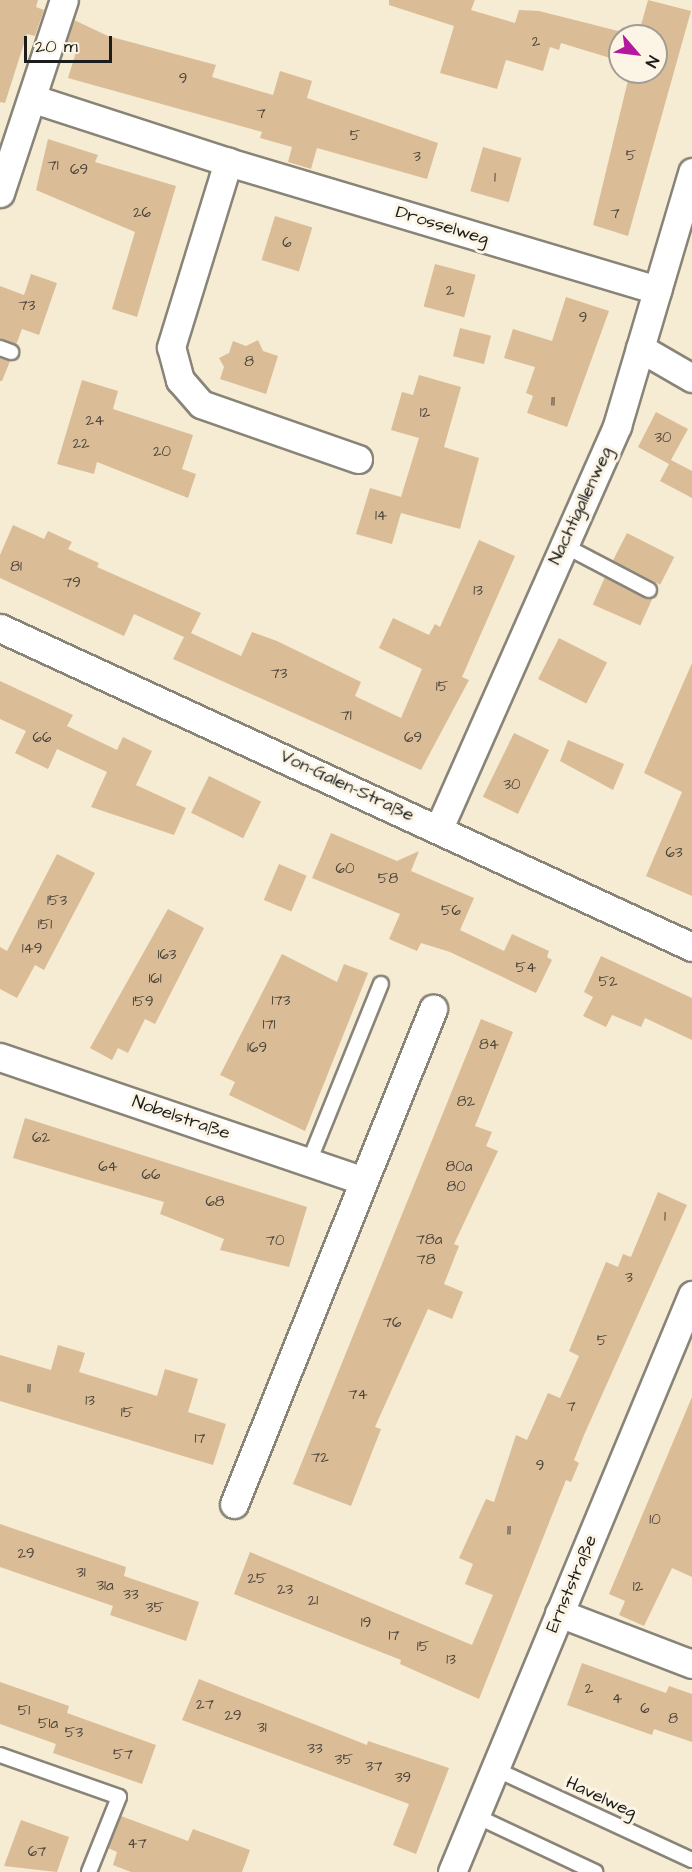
<!DOCTYPE html>
<meta charset="utf-8">
<style>
body{margin:0}
#map{position:relative;width:692px;height:1872px;overflow:hidden;background:#f6ebd3;font-family:"Architects Daughter",sans-serif}
div>[style]{position:absolute}
.building>*{inset:0;background:#dabd97;transform-origin:0 0}
.roads{filter:drop-shadow(2px 0 #898478) drop-shadow(-2px 0 #898478) drop-shadow(0 2px #898478) drop-shadow(0 -2px #898478)}
.lane>*{height:14px;margin:-7px;padding:0 7px;transform-origin:7px;border-radius:7px;background:#fff}
.street>*{height:27px;margin:-13.5px;padding:0 13.5px;transform-origin:13.5px;border-radius:13.5px;background:#fff}
span{translate:-50% -50%;white-space:nowrap;text-align:center;line-height:1.15;-webkit-text-stroke:6px #fcf5e5;paint-order:stroke}
.number-label{font-size:15px;color:#4c443b}
.number-label span{-webkit-text-stroke-width:0}
.street-label{font-size:18px;color:#1c1c1c}
.north{position:absolute;left:608px;top:24px;width:60px;height:60px;box-sizing:border-box;background:#fcf5e5;border:2px solid #a29e95;border-radius:50%;rotate:118deg;font-size:16px;font-weight:700;line-height:24px;text-align:center;color:#1c1c1c}
.north::after{content:'';display:block;margin:auto;width:21px;height:27px;background:#b5179e;clip-path:polygon(50% 0,100% 100%,50% 72%,0 100%)}
.scale{position:absolute;left:24px;top:36px;width:88px;height:27px;box-sizing:border-box;border:3px solid #1c1c1c;border-top:0;padding-left:8px;font-size:18px;line-height:21px;white-space:nowrap;color:#1c1c1c;-webkit-text-stroke:4px #fcf5e5;paint-order:stroke}
</style>
<div id="map">
<div class="building">
<div style="clip-path:polygon(0 0,38px 0,36px 7px,44px 10px,35px 36px,27px 34px,5px 103px,0 102px)"></div>
<div style="clip-path:polygon(389px 0,475px 0,471px 10px,515px 23px,519px 10px,539px 11px,638px 36px,648px 0,691px 11px,628px 236px,593px 225px,630px 72px,656px 72px,656px 36px,620px 36px,620px 61px,561px 43px,559px 50px,550px 47px,543px 71px,506px 60px,497px 89px,440px 73px,454px 26px,389px 5px)"></div>
<div style="clip-path:polygon(74px 20px,108px 36px,216px 65px,212px 77px,273px 95px,280px 71px,312px 81px,307px 98px,438px 143px,427px 179px,317px 148px,311px 169px,288px 162px,292px 147px,260px 138px,262px 132px,68px 78px,77px 49px,65px 46px)"></div>
<div style="clip-path:polygon(48px 139px,98px 155px,95px 162px,176px 186px,137px 317px,112px 309px,135px 232px,36px 190px)"></div>
<div style="left:483px;top:147px;width:40px;height:46px;rotate:16deg"></div>
<div style="left:275px;top:216px;width:39px;height:46px;rotate:17deg"></div>
<div style="left:435px;top:264px;width:42px;height:44px;rotate:15deg"></div>
<div style="clip-path:polygon(31px 274px,57px 283px,39px 335px,22px 329px,16px 345px,0 339px,0 286px,24px 295px)"></div>
<div style="clip-path:polygon(566px 297px,609px 311px,567px 427px,527px 413px,533px 396px,526px 393px,535px 367px,504px 358px,513px 329px,552px 341px)"></div>
<div style="left:460px;top:328px;width:32px;height:29px;rotate:14deg"></div>
<div style="clip-path:polygon(258px 340px,263px 351px,278px 356px,266px 394px,220px 379px,224px 367px,219px 358px,229px 353px,233px 341px,246px 346px)"></div>
<div style="clip-path:polygon(0 358px,10px 361px,2px 381px,0 381px)"></div>
<div style="clip-path:polygon(419px 375px,461px 387px,444px 447px,479px 458px,460px 529px,401px 513px,392px 544px,356px 534px,370px 488px,401px 497px,419px 438px,391px 430px,402px 392px,413px 395px)"></div>
<div style="clip-path:polygon(82px 380px,118px 391px,113px 409px,193px 435px,182px 469px,196px 474px,188px 498px,97px 462px,94px 474px,57px 464px)"></div>
<div style="clip-path:polygon(656px 412px,688px 429px,671px 460px,692px 471px,692px 498px,660px 481px,669px 464px,638px 447px)"></div>
<div style="clip-path:polygon(13px 525px,44px 539px,48px 531px,72px 542px,68px 549px,99px 563px,97px 567px,201px 613px,191px 633px,241px 656px,252px 632px,277px 641px,361px 682px,355px 696px,401px 718px,422px 669px,379px 648px,393px 618px,429px 635px,435px 624px,440px 627px,479px 540px,515px 556px,462px 677px,469px 680px,421px 770px,173px 659px,184px 637px,134px 614px,124px 636px,0 578px,0 555px)"></div>
<div style="left:627px;top:533px;width:53px;height:31px;rotate:27deg"></div>
<div style="left:605px;top:577px;width:52px;height:30px;rotate:24deg"></div>
<div style="left:559px;top:638px;width:54px;height:46px;rotate:27deg"></div>
<div style="clip-path:polygon(692px 663px,692px 896px,646px 876px,682px 792px,644px 773px)"></div>
<div style="clip-path:polygon(0 681px,73px 715px,67px 726px,117px 750px,123px 737px,152px 751px,136px 785px,186px 808px,174px 835px,91px 807px,107px 772px,57px 749px,48px 769px,15px 753px,26px 731px,0 719px)"></div>
<div style="left:514px;top:733px;width:39px;height:71px;rotate:26deg"></div>
<div style="clip-path:polygon(568px 740px,624px 764px,613px 790px,560px 761px)"></div>
<div style="left:209px;top:776px;width:58px;height:41px;rotate:26deg"></div>
<div style="clip-path:polygon(331px 833px,397px 861px,419px 851px,411px 871px,474px 898px,460px 930px,504px 951px,512px 934px,549px 951px,547px 957px,552px 960px,536px 993px,450px 952px,421px 943px,417px 951px,389px 939px,400px 914px,312px 878px)"></div>
<div style="clip-path:polygon(57px 854px,95px 873px,44px 970px,35px 965px,17px 998px,0 989px,0 947px,7px 951px)"></div>
<div style="left:279px;top:864px;width:30px;height:39px;rotate:23deg"></div>
<div style="clip-path:polygon(168px 909px,204px 928px,155px 1024px,145px 1019px,128px 1053px,118px 1048px,112px 1060px,90px 1048px)"></div>
<div style="clip-path:polygon(282px 954px,337px 982px,344px 964px,368px 973px,305px 1131px,229px 1095px,235px 1082px,220px 1075px)"></div>
<div style="clip-path:polygon(601px 956px,692px 998px,692px 1040px,645px 1018px,641px 1027px,612px 1015px,606px 1027px,583px 1016px,593px 997px,584px 992px)"></div>
<div style="clip-path:polygon(481px 1019px,513px 1032px,475px 1126px,492px 1132px,486px 1146px,498px 1151px,454px 1244px,459px 1246px,444px 1284px,463px 1292px,452px 1319px,428px 1309px,375px 1427px,381px 1429px,351px 1506px,293px 1484px)"></div>
<div style="clip-path:polygon(25px 1118px,307px 1207px,289px 1267px,220px 1250px,224px 1239px,160px 1214px,164px 1202px,13px 1158px)"></div>
<div style="clip-path:polygon(658px 1192px,687px 1205px,584px 1435px,574px 1460px,579px 1463px,571px 1482px,566px 1480px,479px 1699px,400px 1664px,401px 1660px,234px 1594px,250px 1552px,472px 1645px,493px 1595px,465px 1584px,473px 1564px,459px 1558px,486px 1499px,494px 1502px,516px 1435px,527px 1440px,548px 1393px,560px 1398px,579px 1356px,569px 1351px,606px 1262px,618px 1267px,623px 1254px,631px 1257px)"></div>
<div style="clip-path:polygon(58px 1345px,85px 1353px,79px 1372px,157px 1396px,165px 1369px,198px 1379px,188px 1412px,226px 1424px,213px 1465px,0 1401px,0 1355px,51px 1370px)"></div>
<div style="clip-path:polygon(692px 1397px,692px 1577px,672px 1568px,644px 1626px,619px 1615px,625px 1601px,609px 1594px)"></div>
<div style="clip-path:polygon(0 1524px,126px 1567px,124px 1576px,199px 1602px,186px 1641px,110px 1615px,113px 1606px,0 1567px)"></div>
<div style="clip-path:polygon(582px 1663px,666px 1693px,669px 1686px,692px 1694px,692px 1742px,654px 1729px,652px 1735px,567px 1705px)"></div>
<div style="clip-path:polygon(199px 1679px,367px 1745px,368px 1741px,449px 1768px,416px 1854px,393px 1845px,409px 1804px,182px 1720px)"></div>
<div style="clip-path:polygon(0 1682px,69px 1706px,67px 1713px,156px 1745px,142px 1784px,53px 1753px,56px 1744px,0 1724px)"></div>
<div style="clip-path:polygon(121px 1816px,188px 1841px,193px 1829px,250px 1850px,242px 1872px,131px 1872px,113px 1865px,117px 1852px,108px 1848px)"></div>
<div style="clip-path:polygon(21px 1820px,69px 1837px,57px 1872px,4px 1866px)"></div>
</div>
<div class="roads">
<div class="lane">
<div style="left:0;top:348px;width:12px;rotate:20deg"></div>
<div style="left:563px;top:545px;width:97px;rotate:27.6deg"></div>
<div style="left:309px;top:1162px;width:192px;rotate:-68deg"></div>
<div style="left:0;top:1755px;width:126px;rotate:19.4deg"></div>
<div style="left:119px;top:1797px;width:81px;rotate:111.8deg"></div>
<div style="left:495px;top:1769px;width:217px;rotate:24.8deg"></div>
<div style="left:476px;top:1816px;width:132px;rotate:25.2deg"></div>
</div>
<div class="street">
<div style="left:34px;top:99px;width:204px;rotate:18deg"></div>
<div style="left:0;top:193px;width:203px;rotate:-71.7deg"></div>
<div style="left:640px;top:348px;width:60px;rotate:30deg"></div>
<div style="left:358px;top:459px;width:166px;rotate:-160.7deg"></div>
<div style="left:201px;top:404px;width:32px;rotate:-131deg"></div>
<div style="left:180px;top:380px;width:34px;rotate:-105deg"></div>
<div style="left:171px;top:347px;width:194px;rotate:-72.9deg"></div>
<div style="left:228px;top:162px;width:448px;rotate:16.6deg"></div>
<div style="left:0;top:628px;width:762px;rotate:24.75deg"></div>
<div style="left:439px;top:828px;width:440px;rotate:-66.1deg"></div>
<div style="left:617px;top:426px;width:265px;rotate:-73.5deg"></div>
<div style="left:0;top:1057px;width:382px;rotate:18.8deg"></div>
<div style="left:234px;top:1504px;width:534px;rotate:-68.1deg"></div>
<div style="left:559px;top:1613px;width:142px;rotate:21deg"></div>
<div style="left:452px;top:1872px;width:625px;rotate:-67.42deg"></div>
</div>
</div>
<div class="number-label">
<span style="left:536px;top:42px">2</span>
<span style="left:183px;top:79px">9</span>
<span style="left:261px;top:114px">7</span>
<span style="left:355px;top:136px">5</span>
<span style="left:631px;top:156px">5</span>
<span style="left:417px;top:157px">3</span>
<span style="left:53px;top:166px">71</span>
<span style="left:79px;top:170px">69</span>
<span style="left:495px;top:178px">1</span>
<span style="left:142px;top:213px">26</span>
<span style="left:615px;top:214px">7</span>
<span style="left:287px;top:243px">6</span>
<span style="left:450px;top:291px">2</span>
<span style="left:27px;top:306px">73</span>
<span style="left:583px;top:318px">9</span>
<span style="left:249px;top:362px">8</span>
<span style="left:553px;top:402px">11</span>
<span style="left:425px;top:413px">12</span>
<span style="left:95px;top:421px">24</span>
<span style="left:663px;top:438px">30</span>
<span style="left:81px;top:444px">22</span>
<span style="left:162px;top:452px">20</span>
<span style="left:381px;top:516px">14</span>
<span style="left:16px;top:567px">81</span>
<span style="left:72px;top:583px">79</span>
<span style="left:478px;top:591px">13</span>
<span style="left:279px;top:674px">73</span>
<span style="left:442px;top:687px">15</span>
<span style="left:346px;top:716px">71</span>
<span style="left:42px;top:738px">66</span>
<span style="left:413px;top:738px">69</span>
<span style="left:512px;top:785px">30</span>
<span style="left:674px;top:853px">63</span>
<span style="left:345px;top:869px">60</span>
<span style="left:388px;top:879px">58</span>
<span style="left:57px;top:901px">153</span>
<span style="left:451px;top:911px">56</span>
<span style="left:45px;top:925px">151</span>
<span style="left:32px;top:949px">149</span>
<span style="left:167px;top:955px">163</span>
<span style="left:526px;top:968px">54</span>
<span style="left:155px;top:979px">161</span>
<span style="left:608px;top:982px">52</span>
<span style="left:281px;top:1001px">173</span>
<span style="left:143px;top:1002px">159</span>
<span style="left:269px;top:1025px">171</span>
<span style="left:489px;top:1045px">84</span>
<span style="left:257px;top:1048px">169</span>
<span style="left:466px;top:1102px">82</span>
<span style="left:41px;top:1138px">62</span>
<span style="left:108px;top:1167px">64</span>
<span style="left:459px;top:1167px">80a</span>
<span style="left:151px;top:1175px">66</span>
<span style="left:456px;top:1187px">80</span>
<span style="left:215px;top:1202px">68</span>
<span style="left:665px;top:1217px">1</span>
<span style="left:429px;top:1240px">78a</span>
<span style="left:275px;top:1241px">70</span>
<span style="left:426px;top:1260px">78</span>
<span style="left:629px;top:1278px">3</span>
<span style="left:392px;top:1323px">76</span>
<span style="left:602px;top:1341px">5</span>
<span style="left:29px;top:1389px">11</span>
<span style="left:358px;top:1395px">74</span>
<span style="left:90px;top:1401px">13</span>
<span style="left:571px;top:1407px">7</span>
<span style="left:127px;top:1413px">15</span>
<span style="left:200px;top:1439px">17</span>
<span style="left:320px;top:1458px">72</span>
<span style="left:540px;top:1466px">9</span>
<span style="left:655px;top:1520px">10</span>
<span style="left:509px;top:1531px">11</span>
<span style="left:26px;top:1554px">29</span>
<span style="left:81px;top:1573px">31</span>
<span style="left:257px;top:1579px">25</span>
<span style="left:105px;top:1586px">31a</span>
<span style="left:638px;top:1587px">12</span>
<span style="left:285px;top:1590px">23</span>
<span style="left:131px;top:1595px">33</span>
<span style="left:313px;top:1601px">21</span>
<span style="left:155px;top:1608px">35</span>
<span style="left:366px;top:1623px">19</span>
<span style="left:394px;top:1636px">17</span>
<span style="left:423px;top:1647px">15</span>
<span style="left:451px;top:1660px">13</span>
<span style="left:589px;top:1689px">2</span>
<span style="left:617px;top:1699px">4</span>
<span style="left:205px;top:1705px">27</span>
<span style="left:645px;top:1709px">6</span>
<span style="left:24px;top:1711px">51</span>
<span style="left:233px;top:1716px">29</span>
<span style="left:673px;top:1719px">8</span>
<span style="left:48px;top:1724px">51a</span>
<span style="left:262px;top:1728px">31</span>
<span style="left:74px;top:1733px">53</span>
<span style="left:315px;top:1749px">33</span>
<span style="left:123px;top:1755px">57</span>
<span style="left:344px;top:1760px">35</span>
<span style="left:374px;top:1767px">37</span>
<span style="left:403px;top:1778px">39</span>
<span style="left:137px;top:1844px">47</span>
<span style="left:37px;top:1852px">67</span>
</div>
<div class="street-label">
<span style="left:442px;top:226px;rotate:17deg">Drosselweg</span>
<span style="left:581px;top:506px;rotate:-65deg">Nachtigallenweg</span>
<span style="left:347px;top:786px;rotate:25deg">Von-Galen-Straße</span>
<span style="left:181px;top:1118px;rotate:19deg">Nobelstraße</span>
<span style="left:572px;top:1584px;rotate:-67deg">Ernststraße</span>
<span style="left:601px;top:1798px;rotate:25deg">Havelweg</span>
</div>
<div class="north">N</div>
<div class="scale">20 m</div>
</div>
